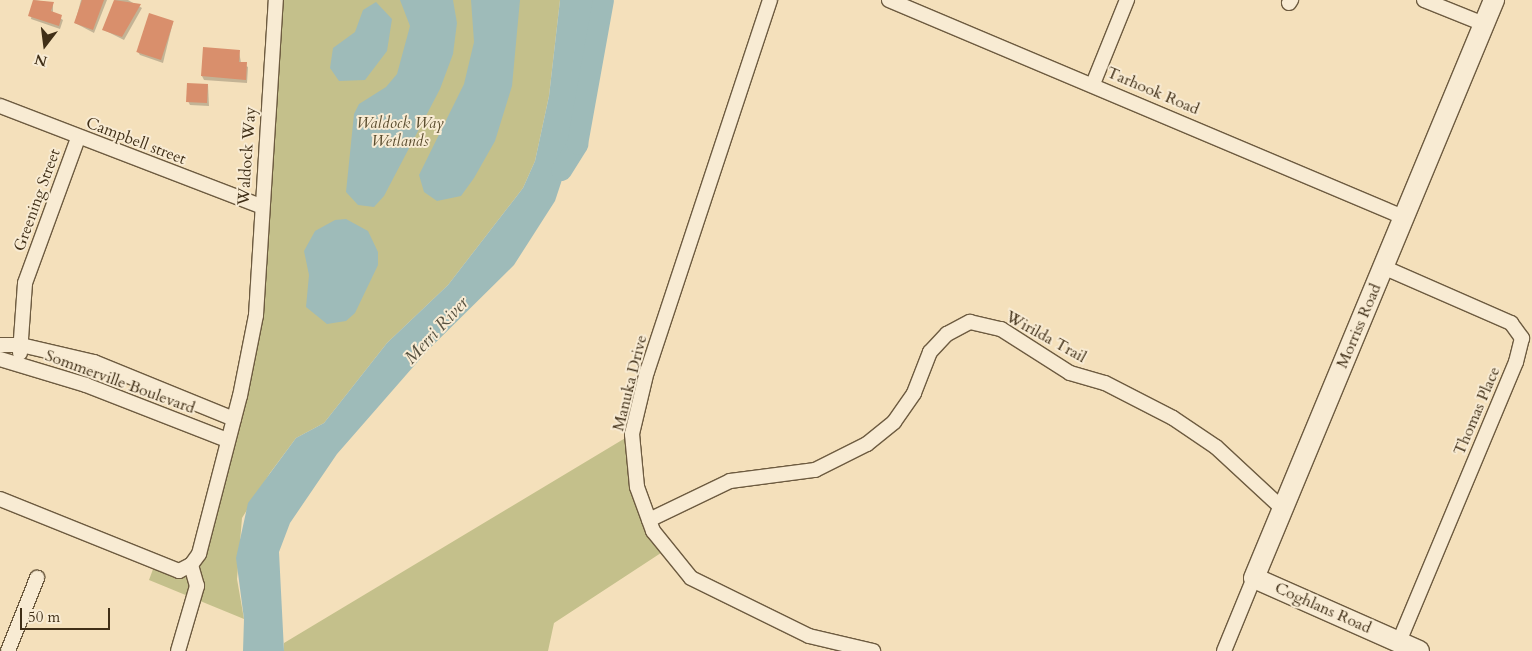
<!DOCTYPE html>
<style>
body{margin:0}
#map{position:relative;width:1532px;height:651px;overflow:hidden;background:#f4e0bb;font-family:Cardo,serif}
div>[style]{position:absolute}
.green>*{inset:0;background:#c4c08b}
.water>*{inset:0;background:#9ebbb9}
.shadow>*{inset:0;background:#0003}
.river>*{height:21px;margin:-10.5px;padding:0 10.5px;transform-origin:10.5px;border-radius:10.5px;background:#9ebbb9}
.building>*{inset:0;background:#d98f6c;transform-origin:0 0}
.roads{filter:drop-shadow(1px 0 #6d5b40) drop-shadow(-1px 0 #6d5b40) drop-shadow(0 1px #6d5b40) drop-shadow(0 -1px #6d5b40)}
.street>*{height:14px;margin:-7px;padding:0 7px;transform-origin:7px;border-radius:7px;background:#f8ebd3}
.secondary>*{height:20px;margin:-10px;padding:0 10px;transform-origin:10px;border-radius:10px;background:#f8ebd3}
span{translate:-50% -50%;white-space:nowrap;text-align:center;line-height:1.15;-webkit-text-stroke:4px #f8ebd3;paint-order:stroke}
.street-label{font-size:16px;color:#402f17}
.park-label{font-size:16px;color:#5a4c2e;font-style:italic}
.water-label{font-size:18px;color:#585240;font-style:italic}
.north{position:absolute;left:20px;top:20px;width:50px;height:50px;-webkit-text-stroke:4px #f8ebd3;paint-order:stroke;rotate:195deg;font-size:14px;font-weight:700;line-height:20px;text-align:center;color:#402f17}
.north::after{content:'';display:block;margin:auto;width:18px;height:22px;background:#402f17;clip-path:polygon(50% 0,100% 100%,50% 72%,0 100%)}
.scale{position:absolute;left:20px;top:608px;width:90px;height:22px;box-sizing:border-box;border:2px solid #402f17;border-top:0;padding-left:6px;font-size:15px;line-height:18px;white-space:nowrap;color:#402f17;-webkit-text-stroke:4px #f8ebd3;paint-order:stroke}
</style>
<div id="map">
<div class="green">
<div style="clip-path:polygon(276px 0,560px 0,549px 96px,535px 161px,523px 188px,448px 285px,387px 343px,324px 423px,296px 438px,270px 473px,242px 518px,237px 579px,244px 619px,149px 580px,156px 561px,191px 565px,256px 315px)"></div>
<div style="clip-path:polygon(632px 434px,637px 487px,667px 549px,554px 623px,548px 651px,284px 651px,284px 643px)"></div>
</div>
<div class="water">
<div style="clip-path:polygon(400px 0,453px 0,457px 23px,453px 54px,440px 89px,384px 196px,374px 207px,358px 205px,346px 192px,354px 114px,359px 104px,386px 87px,397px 74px,410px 26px)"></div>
<div style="clip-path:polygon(471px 0,520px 0,512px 86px,495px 141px,474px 178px,461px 196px,437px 201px,424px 192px,419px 175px,464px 84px,474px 42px)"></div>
<div style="clip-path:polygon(560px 0,605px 0,585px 110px,555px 201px,514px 265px,427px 351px,337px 454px,290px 523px,279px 552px,284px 651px,243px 651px,244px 619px,236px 558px,248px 503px,296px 438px,324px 423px,387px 343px,448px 285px,523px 188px,535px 161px,549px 96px)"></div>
<div style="clip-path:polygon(376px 2px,392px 19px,387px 51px,365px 80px,339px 81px,330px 68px,333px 48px,355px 32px,363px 10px)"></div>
<div style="clip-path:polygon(346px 219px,368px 231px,378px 252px,378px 265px,355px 313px,346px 321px,327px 324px,306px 307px,309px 275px,304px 251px,315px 231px,335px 220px)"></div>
</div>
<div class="shadow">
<div style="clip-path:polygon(34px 0,53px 3px,53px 13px,63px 20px,60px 29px,31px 19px)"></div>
<div style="clip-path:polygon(81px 0,107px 0,94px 33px,75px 23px)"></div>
<div style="clip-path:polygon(115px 0,128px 0,142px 8px,124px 40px,104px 30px)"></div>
<div style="clip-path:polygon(173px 22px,163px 63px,140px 55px,138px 52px)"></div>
<div style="clip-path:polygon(239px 51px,241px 63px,248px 67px,247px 83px,204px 80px,202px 76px)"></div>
<div style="clip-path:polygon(208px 85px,209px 106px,190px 105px,188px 101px)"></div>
</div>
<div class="river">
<div style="left:561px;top:170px;width:31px;rotate:-58deg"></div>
<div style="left:577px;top:144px;width:146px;rotate:-79.8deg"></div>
</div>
<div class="building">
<div style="clip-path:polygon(33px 0,54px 2px,51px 11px,62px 15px,59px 26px,28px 16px)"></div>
<div style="clip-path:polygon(82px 0,104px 0,93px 30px,74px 23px)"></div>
<div style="clip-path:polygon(114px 0,141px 4px,122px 37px,102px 30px)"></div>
<div style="left:149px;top:13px;width:26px;height:41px;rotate:18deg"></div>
<div style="clip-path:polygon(203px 47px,240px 50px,239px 62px,247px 62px,246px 80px,201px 76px)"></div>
<div style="left:187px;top:83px;width:21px;height:19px;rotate:3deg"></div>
</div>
<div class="roads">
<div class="street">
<div style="left:770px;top:0;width:391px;rotate:108.3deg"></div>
<div style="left:647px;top:371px;width:65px;rotate:103.4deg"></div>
<div style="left:632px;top:434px;width:53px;rotate:84.6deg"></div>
<div style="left:637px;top:487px;width:47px;rotate:70deg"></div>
<div style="left:653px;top:531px;width:60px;rotate:51deg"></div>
<div style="left:691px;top:578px;width:131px;rotate:26.2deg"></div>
<div style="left:809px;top:636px;width:66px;rotate:13.2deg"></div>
<div style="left:889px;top:0;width:558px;rotate:22.89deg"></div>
<div style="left:1424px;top:0;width:65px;rotate:21.8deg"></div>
<div style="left:1289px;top:3px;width:4px;rotate:-56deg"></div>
<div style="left:1093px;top:84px;width:91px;rotate:-68deg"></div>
<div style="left:0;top:106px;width:280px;rotate:21deg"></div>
<div style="left:1383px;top:267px;width:140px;rotate:23.6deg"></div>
<div style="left:1511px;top:323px;width:19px;rotate:54deg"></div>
<div style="left:1522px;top:338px;width:25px;rotate:104deg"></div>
<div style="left:1516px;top:362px;width:303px;rotate:112.7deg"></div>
<div style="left:0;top:345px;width:21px"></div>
<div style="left:21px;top:345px;width:75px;rotate:13.1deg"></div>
<div style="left:94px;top:362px;width:151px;rotate:22.2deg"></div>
<div style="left:20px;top:353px;width:70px;rotate:-85.9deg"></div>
<div style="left:25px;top:283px;width:154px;rotate:-69.9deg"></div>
<div style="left:0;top:359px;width:90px;rotate:16.8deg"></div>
<div style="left:86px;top:385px;width:151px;rotate:21.3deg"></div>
<div style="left:0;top:499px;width:193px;rotate:21.9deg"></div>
<div style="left:179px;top:571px;width:13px;rotate:-27deg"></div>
<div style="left:191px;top:565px;width:14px;rotate:-54deg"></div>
<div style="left:199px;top:554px;width:163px;rotate:-75.5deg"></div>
<div style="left:240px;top:396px;width:83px;rotate:-78.8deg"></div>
<div style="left:256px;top:315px;width:316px;rotate:-86.4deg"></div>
<div style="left:649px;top:520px;width:90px;rotate:-25.7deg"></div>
<div style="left:730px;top:481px;width:86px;rotate:-7.4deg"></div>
<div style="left:815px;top:470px;width:58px;rotate:-26.6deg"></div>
<div style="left:867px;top:444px;width:35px;rotate:-39deg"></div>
<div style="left:894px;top:422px;width:35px;rotate:-55deg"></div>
<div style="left:914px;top:393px;width:44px;rotate:-68.7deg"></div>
<div style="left:930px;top:352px;width:25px;rotate:-47deg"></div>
<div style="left:947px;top:334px;width:26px;rotate:-28deg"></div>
<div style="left:970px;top:322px;width:32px;rotate:13deg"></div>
<div style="left:1001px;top:329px;width:82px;rotate:32.5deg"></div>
<div style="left:1070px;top:373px;width:36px;rotate:16deg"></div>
<div style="left:1105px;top:383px;width:76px;rotate:27.2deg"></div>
<div style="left:1173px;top:418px;width:52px;rotate:34deg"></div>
<div style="left:1216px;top:447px;width:91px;rotate:42.8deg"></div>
<div style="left:8px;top:651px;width:79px;rotate:-68.3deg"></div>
<div style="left:178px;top:651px;width:68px;rotate:-73.7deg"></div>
<div style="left:197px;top:586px;width:22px;rotate:-106deg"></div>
<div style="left:1224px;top:651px;width:79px;rotate:-67.7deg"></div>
</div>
<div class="secondary">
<div style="left:1419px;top:651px;width:180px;rotate:-156.1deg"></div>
<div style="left:1254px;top:578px;width:626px;rotate:-67.45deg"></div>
</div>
</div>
<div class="street-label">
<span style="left:1153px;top:91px;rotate:23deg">Tarhook Road</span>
<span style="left:136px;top:141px;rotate:21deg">Campbell street</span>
<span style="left:247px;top:156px;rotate:-86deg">Waldock Way</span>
<span style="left:37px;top:200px;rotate:-70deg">Greening Street</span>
<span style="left:1359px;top:326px;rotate:-67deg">Morriss Road</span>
<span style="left:1046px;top:337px;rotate:29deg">Wirilda Trail</span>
<span style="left:120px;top:382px;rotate:20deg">Sommerville Boulevard</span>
<span style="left:630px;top:383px;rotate:-76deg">Manuka Drive</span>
<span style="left:1477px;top:411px;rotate:-67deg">Thomas Place</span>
<span style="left:1323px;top:608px;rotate:24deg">Coghlans Road</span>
</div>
<div class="park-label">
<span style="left:400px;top:132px">Waldock Way<br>Wetlands</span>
</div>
<div class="water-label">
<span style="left:437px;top:331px;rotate:-47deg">Merri River</span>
</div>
<div class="north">N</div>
<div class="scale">50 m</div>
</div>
